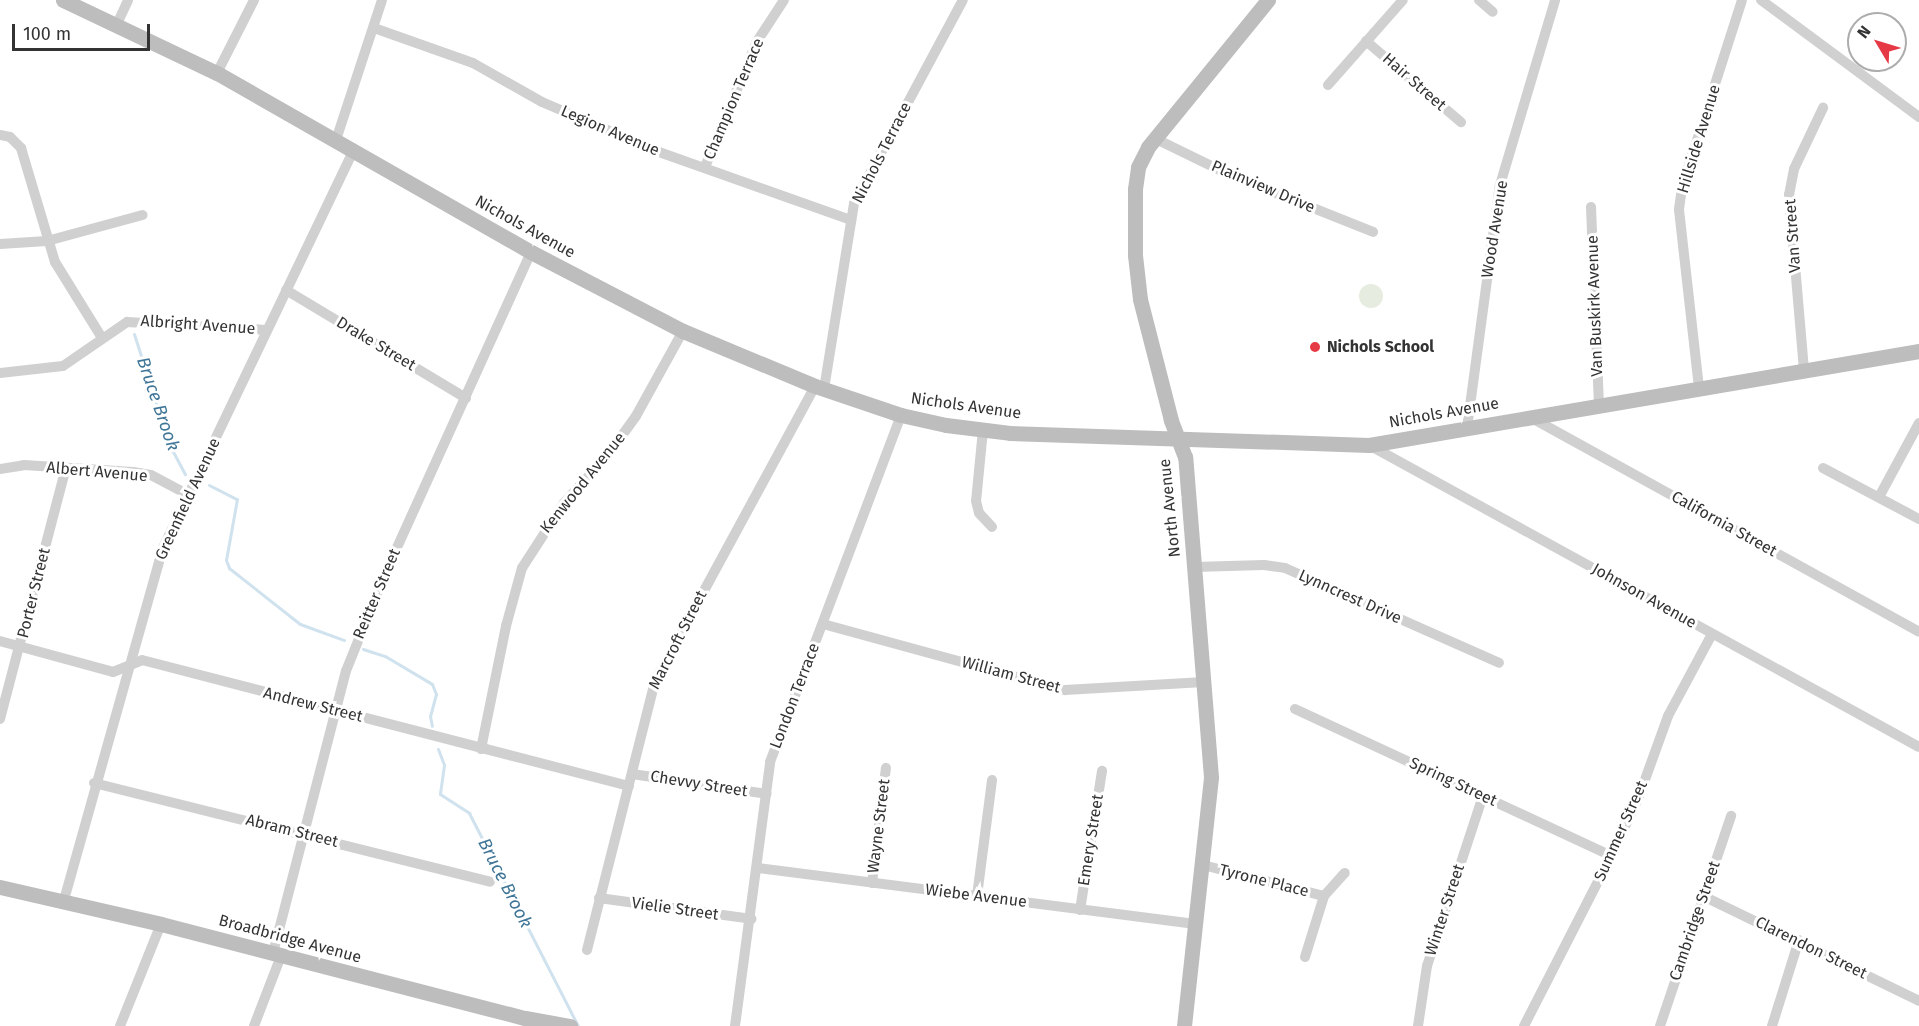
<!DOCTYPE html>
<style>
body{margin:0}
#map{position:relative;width:1919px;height:1026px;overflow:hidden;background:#fff;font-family:"Fira Sans",sans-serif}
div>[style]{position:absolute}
.green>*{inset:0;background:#e6ecdf}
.round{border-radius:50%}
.stream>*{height:3px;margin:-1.5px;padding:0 1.5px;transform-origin:1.5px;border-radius:1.5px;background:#cfe2ee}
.street>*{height:10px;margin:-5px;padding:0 5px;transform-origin:5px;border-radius:5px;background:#d0d0d0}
.secondary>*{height:15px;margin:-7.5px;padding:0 7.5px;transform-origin:7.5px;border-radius:7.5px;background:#bdbdbd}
.dots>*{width:16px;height:16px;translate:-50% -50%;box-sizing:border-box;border:3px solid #fff;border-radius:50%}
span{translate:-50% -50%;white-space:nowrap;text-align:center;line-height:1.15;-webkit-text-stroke:6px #fff;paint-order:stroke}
.street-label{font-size:16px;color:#333}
.poi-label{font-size:16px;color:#333;font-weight:700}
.left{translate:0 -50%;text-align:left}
.water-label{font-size:18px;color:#3f7597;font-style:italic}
.north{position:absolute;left:1847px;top:12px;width:60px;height:60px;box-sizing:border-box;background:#fff;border:2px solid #adadad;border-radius:50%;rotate:308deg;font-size:16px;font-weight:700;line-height:24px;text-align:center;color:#333}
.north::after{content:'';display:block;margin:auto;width:21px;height:27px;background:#e63946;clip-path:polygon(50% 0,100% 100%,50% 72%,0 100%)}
.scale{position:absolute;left:12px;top:24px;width:138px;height:27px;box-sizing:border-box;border:3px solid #333;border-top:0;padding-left:8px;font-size:18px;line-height:21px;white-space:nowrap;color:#333;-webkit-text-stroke:4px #fff;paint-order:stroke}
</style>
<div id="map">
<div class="green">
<div class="round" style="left:1359px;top:284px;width:24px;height:24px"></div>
</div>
<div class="stream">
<div style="left:134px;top:334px;width:118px;rotate:72.2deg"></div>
<div style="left:170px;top:446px;width:32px;rotate:62deg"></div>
<div style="left:209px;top:485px;width:31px;rotate:27deg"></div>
<div style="left:237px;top:499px;width:62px;rotate:100.2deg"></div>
<div style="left:226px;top:560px;width:9px;rotate:69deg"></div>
<div style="left:229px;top:568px;width:90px;rotate:38.3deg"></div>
<div style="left:300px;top:624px;width:47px;rotate:20deg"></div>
<div style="left:363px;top:649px;width:23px;rotate:18deg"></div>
<div style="left:385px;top:656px;width:55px;rotate:30.8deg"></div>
<div style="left:432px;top:684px;width:11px;rotate:68deg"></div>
<div style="left:436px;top:694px;width:23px;rotate:105deg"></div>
<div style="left:430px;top:716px;width:10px;rotate:79deg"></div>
<div style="left:438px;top:749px;width:17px;rotate:69deg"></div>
<div style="left:444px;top:765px;width:29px;rotate:98deg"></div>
<div style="left:440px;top:794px;width:35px;rotate:33deg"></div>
<div style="left:469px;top:813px;width:239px;rotate:62.9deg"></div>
</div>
<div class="street">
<div style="left:1479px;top:0;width:18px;rotate:41deg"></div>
<div style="left:1761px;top:0;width:197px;rotate:36.5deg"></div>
<div style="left:117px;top:24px;width:26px;rotate:-65deg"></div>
<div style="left:374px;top:28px;width:105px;rotate:19.5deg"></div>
<div style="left:473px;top:63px;width:79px;rotate:29.5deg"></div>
<div style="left:542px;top:102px;width:127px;rotate:23.1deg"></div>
<div style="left:659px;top:152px;width:204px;rotate:19.5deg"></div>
<div style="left:1366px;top:41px;width:125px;rotate:40.5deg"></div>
<div style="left:217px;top:73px;width:82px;rotate:-63.1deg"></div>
<div style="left:1328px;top:85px;width:113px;rotate:-48.6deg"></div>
<div style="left:0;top:135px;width:10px;rotate:11deg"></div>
<div style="left:10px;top:137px;width:16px;rotate:45deg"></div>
<div style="left:21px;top:148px;width:119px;rotate:73.4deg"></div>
<div style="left:55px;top:262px;width:89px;rotate:58.3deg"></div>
<div style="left:1154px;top:138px;width:85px;rotate:26deg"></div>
<div style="left:1230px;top:175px;width:154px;rotate:21.7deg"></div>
<div style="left:336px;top:140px;width:147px;rotate:-71.8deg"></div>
<div style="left:705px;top:167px;width:134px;rotate:-67.6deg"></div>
<div style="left:756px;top:43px;width:51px;rotate:-56.9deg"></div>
<div style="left:1591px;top:207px;width:198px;rotate:87.7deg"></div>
<div style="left:0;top:244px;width:47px;rotate:-3.7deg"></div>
<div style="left:47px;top:241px;width:99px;rotate:-15.2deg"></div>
<div style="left:286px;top:290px;width:210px;rotate:31deg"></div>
<div style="left:1804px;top:370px;width:176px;rotate:-94.9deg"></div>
<div style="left:1789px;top:195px;width:26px;rotate:-79deg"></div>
<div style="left:1794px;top:169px;width:68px;rotate:-64.6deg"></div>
<div style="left:0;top:373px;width:63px;rotate:-6.3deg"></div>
<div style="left:63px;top:366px;width:78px;rotate:-34.5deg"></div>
<div style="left:127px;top:322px;width:140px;rotate:3.3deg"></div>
<div style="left:1699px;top:388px;width:180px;rotate:-96.4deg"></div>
<div style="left:1679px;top:209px;width:22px;rotate:-82deg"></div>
<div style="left:1682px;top:187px;width:196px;rotate:-72.2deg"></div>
<div style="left:824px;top:389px;width:188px;rotate:-80.8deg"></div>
<div style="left:854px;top:203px;width:230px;rotate:-61.8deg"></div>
<div style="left:1530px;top:417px;width:444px;rotate:28.9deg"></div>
<div style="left:1467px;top:428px;width:245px;rotate:-82.3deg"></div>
<div style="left:1500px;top:185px;width:193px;rotate:-73.4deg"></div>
<div style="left:983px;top:430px;width:71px;rotate:95.6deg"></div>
<div style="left:976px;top:501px;width:12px;rotate:76deg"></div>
<div style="left:979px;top:513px;width:19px;rotate:47deg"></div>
<div style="left:1369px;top:445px;width:627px;rotate:28.77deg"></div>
<div style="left:1823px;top:468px;width:109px;rotate:28deg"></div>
<div style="left:0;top:469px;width:24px;rotate:-9deg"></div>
<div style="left:24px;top:465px;width:109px;rotate:3.7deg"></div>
<div style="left:133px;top:472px;width:18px;rotate:9deg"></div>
<div style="left:151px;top:475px;width:43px;rotate:27.8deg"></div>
<div style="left:1879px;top:497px;width:84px;rotate:-61.6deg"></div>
<div style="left:1194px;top:567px;width:70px;rotate:-1.6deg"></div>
<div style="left:1264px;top:565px;width:21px;rotate:8deg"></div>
<div style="left:1285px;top:568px;width:234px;rotate:23.9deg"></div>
<div style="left:823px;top:624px;width:251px;rotate:15.3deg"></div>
<div style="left:1065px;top:690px;width:139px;rotate:-3.3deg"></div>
<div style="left:0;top:641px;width:117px;rotate:15.3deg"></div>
<div style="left:113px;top:672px;width:31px;rotate:-22deg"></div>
<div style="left:142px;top:660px;width:503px;rotate:14.51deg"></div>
<div style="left:1295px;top:709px;width:349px;rotate:24.9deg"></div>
<div style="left:0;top:719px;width:260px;rotate:-75.3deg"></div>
<div style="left:481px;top:749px;width:126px;rotate:-78.5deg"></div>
<div style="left:506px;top:626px;width:60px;rotate:-74.6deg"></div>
<div style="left:522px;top:568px;width:77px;rotate:-57.1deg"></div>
<div style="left:564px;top:503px;width:65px;rotate:-47.5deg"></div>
<div style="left:608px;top:455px;width:48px;rotate:-54.3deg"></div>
<div style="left:636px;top:416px;width:97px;rotate:-61.1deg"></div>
<div style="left:632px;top:774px;width:136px;rotate:8.4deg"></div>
<div style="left:94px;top:783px;width:408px;rotate:14deg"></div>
<div style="left:1203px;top:865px;width:125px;rotate:14.4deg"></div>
<div style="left:758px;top:868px;width:441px;rotate:7.3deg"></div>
<div style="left:872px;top:883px;width:116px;rotate:-83.1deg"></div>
<div style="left:977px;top:896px;width:117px;rotate:-82.6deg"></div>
<div style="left:1703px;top:896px;width:240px;rotate:25.9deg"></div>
<div style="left:599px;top:898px;width:154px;rotate:7.8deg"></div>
<div style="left:64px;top:900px;width:366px;rotate:-74.3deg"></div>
<div style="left:163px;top:548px;width:440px;rotate:-64.4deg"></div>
<div style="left:1080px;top:910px;width:141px;rotate:-81deg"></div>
<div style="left:587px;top:950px;width:277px;rotate:-75.8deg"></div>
<div style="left:655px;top:681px;width:336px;rotate:-61.5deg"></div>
<div style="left:273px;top:953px;width:291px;rotate:-75.5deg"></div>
<div style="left:346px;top:671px;width:105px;rotate:-68.1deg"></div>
<div style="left:385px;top:574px;width:354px;rotate:-65.6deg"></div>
<div style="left:1305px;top:957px;width:64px;rotate:-72.7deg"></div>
<div style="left:1324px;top:896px;width:31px;rotate:-48deg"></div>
<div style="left:120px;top:1026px;width:110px;rotate:-68.1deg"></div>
<div style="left:254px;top:1026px;width:75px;rotate:-68.9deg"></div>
<div style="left:735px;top:1026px;width:266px;rotate:-82.4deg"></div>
<div style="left:770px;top:762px;width:371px;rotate:-69.3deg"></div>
<div style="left:1418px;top:1026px;width:61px;rotate:-81.5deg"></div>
<div style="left:1427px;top:966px;width:179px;rotate:-71.8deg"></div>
<div style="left:1524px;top:1026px;width:191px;rotate:-62.9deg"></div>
<div style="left:1611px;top:856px;width:63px;rotate:-64.7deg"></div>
<div style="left:1638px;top:799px;width:88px;rotate:-70.1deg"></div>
<div style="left:1668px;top:716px;width:93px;rotate:-61.8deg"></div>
<div style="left:1660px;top:1026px;width:222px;rotate:-71.3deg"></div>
<div style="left:1772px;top:1026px;width:90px;rotate:-72.6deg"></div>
</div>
<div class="secondary">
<div style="left:63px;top:0;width:170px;rotate:25.4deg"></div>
<div style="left:217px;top:73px;width:361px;rotate:29.7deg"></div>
<div style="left:531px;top:252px;width:171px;rotate:27.5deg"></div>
<div style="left:683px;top:331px;width:143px;rotate:22.6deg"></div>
<div style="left:815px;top:386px;width:91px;rotate:18.6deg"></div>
<div style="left:901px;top:415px;width:46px;rotate:12.5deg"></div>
<div style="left:946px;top:425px;width:64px;rotate:7.1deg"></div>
<div style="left:1010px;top:433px;width:359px;rotate:1.9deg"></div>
<div style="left:1369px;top:445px;width:558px;rotate:-9.7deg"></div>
<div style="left:0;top:887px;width:165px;rotate:12.9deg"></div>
<div style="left:161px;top:924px;width:376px;rotate:14.5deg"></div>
<div style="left:525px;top:1018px;width:46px;rotate:10.1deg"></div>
<div style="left:1184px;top:1026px;width:250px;rotate:-83.8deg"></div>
<div style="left:1211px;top:777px;width:321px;rotate:-94.6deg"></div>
<div style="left:1185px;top:457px;width:40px;rotate:-111deg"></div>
<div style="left:1171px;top:420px;width:125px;rotate:-104.4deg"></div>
<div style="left:1140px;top:299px;width:44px;rotate:-96.5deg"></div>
<div style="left:1135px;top:255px;width:66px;rotate:-90deg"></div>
<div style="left:1135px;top:189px;width:22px;rotate:-82deg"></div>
<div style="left:1138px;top:167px;width:22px;rotate:-63deg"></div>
<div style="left:1148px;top:147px;width:190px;rotate:-50.8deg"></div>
</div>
<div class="dots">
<div style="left:1315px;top:347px;background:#e63946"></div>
</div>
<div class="street-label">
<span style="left:1414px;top:82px;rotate:41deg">Hair Street</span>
<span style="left:734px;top:99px;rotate:-67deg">Champion Terrace</span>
<span style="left:610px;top:131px;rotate:23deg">Legion Avenue</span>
<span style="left:1699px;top:139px;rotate:-73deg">Hillside Avenue</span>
<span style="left:882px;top:153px;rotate:-63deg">Nichols Terrace</span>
<span style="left:1263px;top:187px;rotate:23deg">Plainview Drive</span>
<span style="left:525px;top:227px;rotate:29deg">Nichols Avenue</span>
<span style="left:1495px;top:229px;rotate:-81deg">Wood Avenue</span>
<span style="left:1793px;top:236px;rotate:-94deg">Van Street</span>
<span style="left:1595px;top:306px;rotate:-92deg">Van Buskirk Avenue</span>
<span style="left:198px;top:325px;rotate:4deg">Albright Avenue</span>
<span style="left:376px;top:344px;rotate:31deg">Drake Street</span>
<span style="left:966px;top:406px;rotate:8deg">Nichols Avenue</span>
<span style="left:1444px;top:413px;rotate:-10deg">Nichols Avenue</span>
<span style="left:97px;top:472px;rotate:5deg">Albert Avenue</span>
<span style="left:583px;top:483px;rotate:-51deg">Kenwood Avenue</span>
<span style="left:188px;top:499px;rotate:-65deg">Greenfield Avenue</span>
<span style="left:1170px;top:508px;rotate:-96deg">North Avenue</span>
<span style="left:1724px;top:524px;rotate:29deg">California Street</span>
<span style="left:34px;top:593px;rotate:-76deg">Porter Street</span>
<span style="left:377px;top:594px;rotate:-67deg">Reitter Street</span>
<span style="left:1644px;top:596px;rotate:29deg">Johnson Avenue</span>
<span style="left:1350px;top:597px;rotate:24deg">Lynncrest Drive</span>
<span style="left:678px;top:640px;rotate:-63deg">Marcroft Street</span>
<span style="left:1011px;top:675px;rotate:15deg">William Street</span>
<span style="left:795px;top:696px;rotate:-69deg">London Terrace</span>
<span style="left:313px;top:705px;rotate:14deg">Andrew Street</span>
<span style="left:1453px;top:782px;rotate:25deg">Spring Street</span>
<span style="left:699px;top:784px;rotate:9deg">Chevvy Street</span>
<span style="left:879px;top:826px;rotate:-83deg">Wayne Street</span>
<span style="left:292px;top:831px;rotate:14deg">Abram Street</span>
<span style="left:1621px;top:831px;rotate:-66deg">Summer Street</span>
<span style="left:1091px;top:840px;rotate:-81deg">Emery Street</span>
<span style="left:1264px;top:881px;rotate:14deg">Tyrone Place</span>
<span style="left:976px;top:896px;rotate:7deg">Wiebe Avenue</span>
<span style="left:675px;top:909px;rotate:8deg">Vielie Street</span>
<span style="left:1445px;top:910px;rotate:-72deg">Winter Street</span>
<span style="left:1695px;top:921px;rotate:-71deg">Cambridge Street</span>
<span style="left:290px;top:939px;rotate:15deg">Broadbridge Avenue</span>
<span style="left:1811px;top:948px;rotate:26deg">Clarendon Street</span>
</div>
<div class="poi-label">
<span class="left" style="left:1327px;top:347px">Nichols School</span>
</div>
<div class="water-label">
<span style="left:158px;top:404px;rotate:71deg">Bruce Brook</span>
<span style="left:505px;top:883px;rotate:63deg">Bruce Brook</span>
</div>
<div class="north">N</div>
<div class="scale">100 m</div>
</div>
